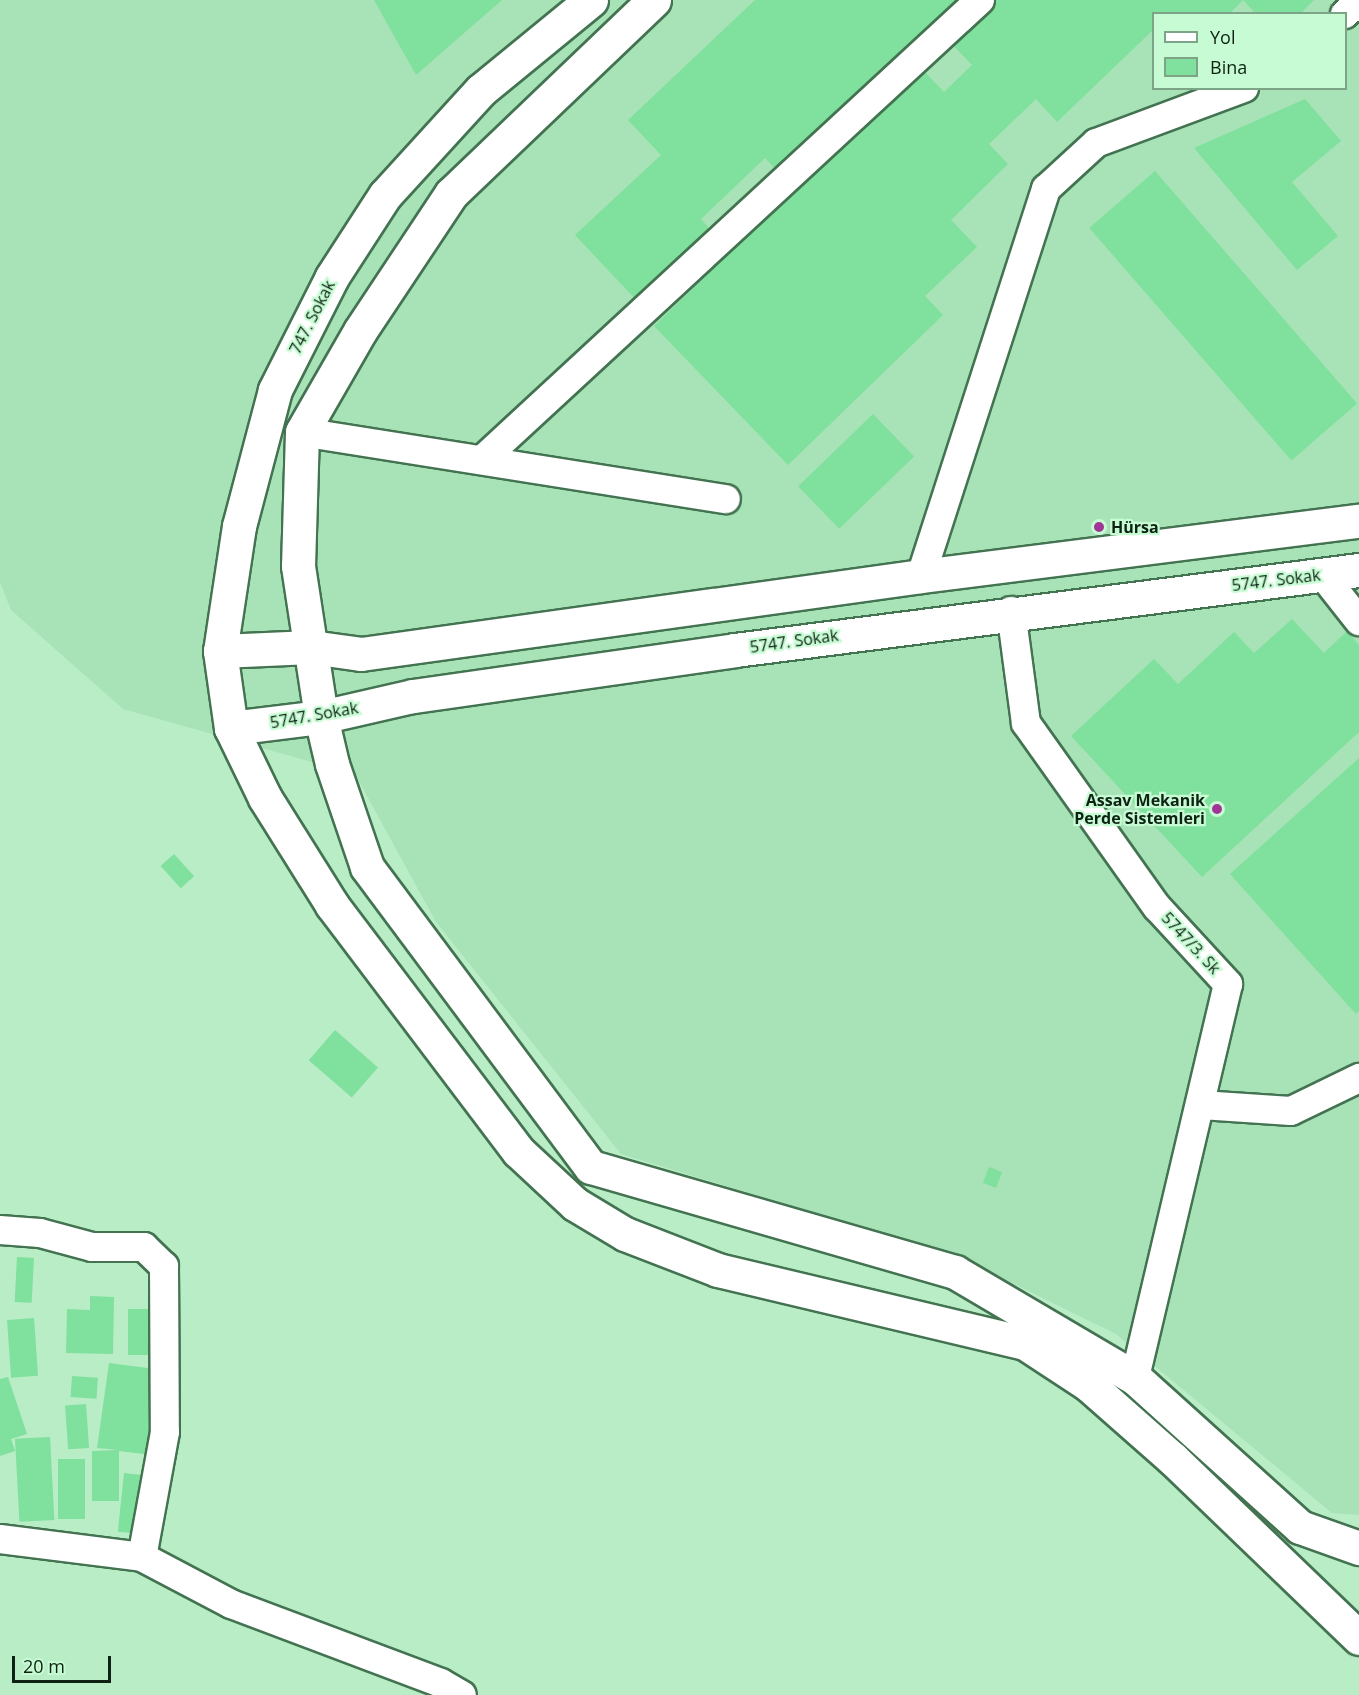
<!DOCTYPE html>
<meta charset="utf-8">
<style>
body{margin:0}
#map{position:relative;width:1359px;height:1695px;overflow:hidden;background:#b9edc6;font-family:"Open Sans",sans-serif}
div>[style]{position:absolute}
.built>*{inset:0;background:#a8e2b7}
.building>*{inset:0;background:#80e09d;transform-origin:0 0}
.roads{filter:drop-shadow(2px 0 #437351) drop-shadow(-2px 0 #437351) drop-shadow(0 2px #437351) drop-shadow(0 -2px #437351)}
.street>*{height:28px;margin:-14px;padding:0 14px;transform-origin:14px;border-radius:14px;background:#fff}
.secondary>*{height:33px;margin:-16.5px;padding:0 16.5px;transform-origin:16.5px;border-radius:16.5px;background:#fff}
.dots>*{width:16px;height:16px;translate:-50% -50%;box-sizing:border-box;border:3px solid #c6fbd3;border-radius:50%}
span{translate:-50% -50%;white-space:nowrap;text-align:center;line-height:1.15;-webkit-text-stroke:4.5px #c6fbd3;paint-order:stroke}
.street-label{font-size:16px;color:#0e2214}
.poi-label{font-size:16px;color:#0e2214;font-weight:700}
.left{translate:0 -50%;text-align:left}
.right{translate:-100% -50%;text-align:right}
.legend{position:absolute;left:1152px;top:12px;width:195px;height:78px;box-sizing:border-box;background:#c6fbd3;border:2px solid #7ca487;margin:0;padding:8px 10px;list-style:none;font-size:18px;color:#0e2214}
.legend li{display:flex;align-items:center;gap:12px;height:30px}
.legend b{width:30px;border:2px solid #7ca487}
.scale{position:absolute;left:12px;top:1656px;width:99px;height:27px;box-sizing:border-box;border:3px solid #0e2214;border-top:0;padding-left:8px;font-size:18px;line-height:21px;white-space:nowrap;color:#0e2214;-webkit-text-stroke:4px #c6fbd3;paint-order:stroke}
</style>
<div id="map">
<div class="built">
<div style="clip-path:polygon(evenodd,0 0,1359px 0,1359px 1515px,1332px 1513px,1116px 1334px,959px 1257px,621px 1154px,436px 922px,355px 774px,123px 709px,11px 610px,0 582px,0 0,1154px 14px,1346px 14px,1346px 88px,1154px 88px,1154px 14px)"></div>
</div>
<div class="building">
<div style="clip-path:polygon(374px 0,502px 0,416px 75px)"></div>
<div style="clip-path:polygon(755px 0,969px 0,782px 176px,765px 158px,701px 219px,714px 234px,640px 304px,575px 235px,661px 155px,628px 120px)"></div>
<div style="clip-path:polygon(989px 0,1314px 0,1300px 14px,1256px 14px,1243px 0,1229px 14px,1154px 14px,1154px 29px,1057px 122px,1036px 99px,989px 144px,1008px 164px,951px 220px,977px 247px,925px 296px,943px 315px,788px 465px,654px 326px,921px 68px,944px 92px,972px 65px,948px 40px)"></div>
<div style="clip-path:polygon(1305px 99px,1341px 141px,1292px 182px,1338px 236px,1297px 270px,1194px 148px)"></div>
<div style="left:1155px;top:171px;width:308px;height:87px;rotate:49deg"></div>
<div style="left:873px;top:414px;width:59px;height:104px;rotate:46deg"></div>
<div style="clip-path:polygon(1292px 619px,1324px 653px,1347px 631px,1359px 645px,1359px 732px,1202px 877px,1071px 736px,1154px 659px,1178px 684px,1234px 632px,1254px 653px)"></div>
<div style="clip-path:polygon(1359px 758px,1359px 1011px,1356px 1014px,1230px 874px)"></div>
<div style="left:174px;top:854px;width:30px;height:18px;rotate:48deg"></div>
<div style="left:335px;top:1030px;width:57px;height:40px;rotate:41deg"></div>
<div style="left:989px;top:1167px;width:14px;height:17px;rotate:21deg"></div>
<div style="left:17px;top:1257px;width:17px;height:45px;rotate:3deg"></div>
<div style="clip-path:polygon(90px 1296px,114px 1297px,113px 1354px,66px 1353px,67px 1309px,90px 1310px)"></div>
<div style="left:128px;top:1309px;width:28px;height:46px"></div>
<div style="left:34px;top:1318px;width:58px;height:27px;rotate:86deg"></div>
<div style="clip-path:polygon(109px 1363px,163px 1370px,152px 1455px,119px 1451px,119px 1501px,92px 1501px,92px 1451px,118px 1450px,97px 1448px)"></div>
<div style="left:72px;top:1376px;width:26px;height:21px;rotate:4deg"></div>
<div style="clip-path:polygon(8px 1377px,27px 1434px,11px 1439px,15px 1451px,0 1456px,0 1379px)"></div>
<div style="left:86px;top:1404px;width:44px;height:21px;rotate:86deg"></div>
<div style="left:50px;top:1437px;width:83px;height:35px;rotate:87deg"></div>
<div style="left:85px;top:1459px;width:60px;height:27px;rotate:90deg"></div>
<div style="left:124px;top:1473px;width:18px;height:59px;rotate:6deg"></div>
</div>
<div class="roads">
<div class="street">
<div style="left:1345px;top:14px;width:19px;rotate:-43deg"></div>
<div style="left:302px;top:432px;width:429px;rotate:9deg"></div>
<div style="left:482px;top:460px;width:678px;rotate:-42.73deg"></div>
<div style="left:1322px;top:574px;width:60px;rotate:51.8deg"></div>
<div style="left:921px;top:576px;width:407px;rotate:-72.1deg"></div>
<div style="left:1046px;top:189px;width:68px;rotate:-42.6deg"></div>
<div style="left:1096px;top:143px;width:158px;rotate:-20.4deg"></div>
<div style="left:1011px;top:611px;width:113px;rotate:82.4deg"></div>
<div style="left:1026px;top:723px;width:226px;rotate:54.6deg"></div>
<div style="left:1157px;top:907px;width:105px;rotate:47.3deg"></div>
<div style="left:1228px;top:984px;width:405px;rotate:103.3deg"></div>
<div style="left:1201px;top:1105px;width:90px;rotate:3.8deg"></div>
<div style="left:1291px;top:1111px;width:76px;rotate:-25.9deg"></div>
<div style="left:0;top:1230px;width:40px;rotate:4.3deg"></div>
<div style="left:40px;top:1233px;width:54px;rotate:15.1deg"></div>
<div style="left:92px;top:1247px;width:52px"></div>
<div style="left:144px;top:1247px;width:28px;rotate:44deg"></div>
<div style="left:164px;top:1266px;width:166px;rotate:89.7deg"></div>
<div style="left:165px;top:1432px;width:127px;rotate:100.4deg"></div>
<div style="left:0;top:1539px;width:143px;rotate:7.2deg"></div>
<div style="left:142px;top:1557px;width:101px;rotate:27.8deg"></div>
<div style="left:231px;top:1604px;width:224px;rotate:20.6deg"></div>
<div style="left:441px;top:1683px;width:24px;rotate:30deg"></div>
</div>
<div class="secondary">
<div style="left:591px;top:0;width:142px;rotate:140.7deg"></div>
<div style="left:481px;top:90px;width:142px;rotate:132.4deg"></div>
<div style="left:385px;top:195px;width:98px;rotate:122.9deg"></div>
<div style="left:332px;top:277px;width:127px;rotate:116.8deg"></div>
<div style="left:275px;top:390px;width:141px;rotate:104.8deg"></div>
<div style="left:239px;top:526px;width:126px;rotate:98.6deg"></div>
<div style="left:220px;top:651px;width:78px;rotate:81.9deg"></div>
<div style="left:231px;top:728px;width:78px;rotate:64.1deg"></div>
<div style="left:265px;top:798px;width:126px;rotate:57.9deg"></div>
<div style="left:332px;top:905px;width:308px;rotate:52.9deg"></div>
<div style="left:518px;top:1151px;width:78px;rotate:42.9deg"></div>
<div style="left:575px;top:1204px;width:58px;rotate:31deg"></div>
<div style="left:625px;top:1234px;width:100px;rotate:21.2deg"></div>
<div style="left:718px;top:1270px;width:316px;rotate:13.4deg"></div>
<div style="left:1025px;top:1343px;width:77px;rotate:33.3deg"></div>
<div style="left:1089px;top:1385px;width:112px;rotate:41.4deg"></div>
<div style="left:1173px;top:1459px;width:258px;rotate:43.9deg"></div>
<div style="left:654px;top:0;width:281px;rotate:136.3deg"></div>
<div style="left:451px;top:194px;width:164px;rotate:123.6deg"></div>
<div style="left:360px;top:331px;width:116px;rotate:119.9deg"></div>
<div style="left:302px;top:432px;width:134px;rotate:91.7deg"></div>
<div style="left:298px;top:566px;width:153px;rotate:81.3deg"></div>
<div style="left:321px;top:717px;width:48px;rotate:76.8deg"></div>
<div style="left:332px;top:764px;width:109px;rotate:71.2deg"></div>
<div style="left:367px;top:867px;width:374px;rotate:53.3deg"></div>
<div style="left:591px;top:1167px;width:379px;rotate:16.1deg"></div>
<div style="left:955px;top:1272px;width:209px;rotate:30.5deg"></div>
<div style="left:1135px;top:1378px;width:222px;rotate:42.1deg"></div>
<div style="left:1300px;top:1527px;width:63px;rotate:19.6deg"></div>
<div style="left:220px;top:651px;width:91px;rotate:-2.5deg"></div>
<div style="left:311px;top:647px;width:50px;rotate:8deg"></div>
<div style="left:361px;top:654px;width:565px;rotate:-7.93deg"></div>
<div style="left:921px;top:576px;width:441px;rotate:-7.2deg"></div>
<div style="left:231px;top:728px;width:91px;rotate:-7deg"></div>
<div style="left:321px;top:717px;width:94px;rotate:-12.9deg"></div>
<div style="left:413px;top:696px;width:325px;rotate:-8.1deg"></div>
<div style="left:735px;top:650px;width:629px;rotate:-7.31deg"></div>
</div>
</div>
<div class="dots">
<div style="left:1099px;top:527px;background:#a23697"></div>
<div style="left:1217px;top:809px;background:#a23697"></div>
</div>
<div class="street-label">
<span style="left:312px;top:317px;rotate:-63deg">747. Sokak</span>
<span style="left:1276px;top:580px;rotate:-7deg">5747. Sokak</span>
<span style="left:794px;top:641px;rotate:-8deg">5747. Sokak</span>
<span style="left:314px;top:715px;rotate:-10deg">5747. Sokak</span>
<span style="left:1191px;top:943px;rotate:47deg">5747/3. Sk</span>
</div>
<div class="poi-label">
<span class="left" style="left:1111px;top:527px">Hürsa</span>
<span class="right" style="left:1205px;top:809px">Assav Mekanik<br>Perde Sistemleri</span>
</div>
<ul class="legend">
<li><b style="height:8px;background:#fff"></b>Yol</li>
<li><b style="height:16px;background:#80e09d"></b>Bina</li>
</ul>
<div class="scale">20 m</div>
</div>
